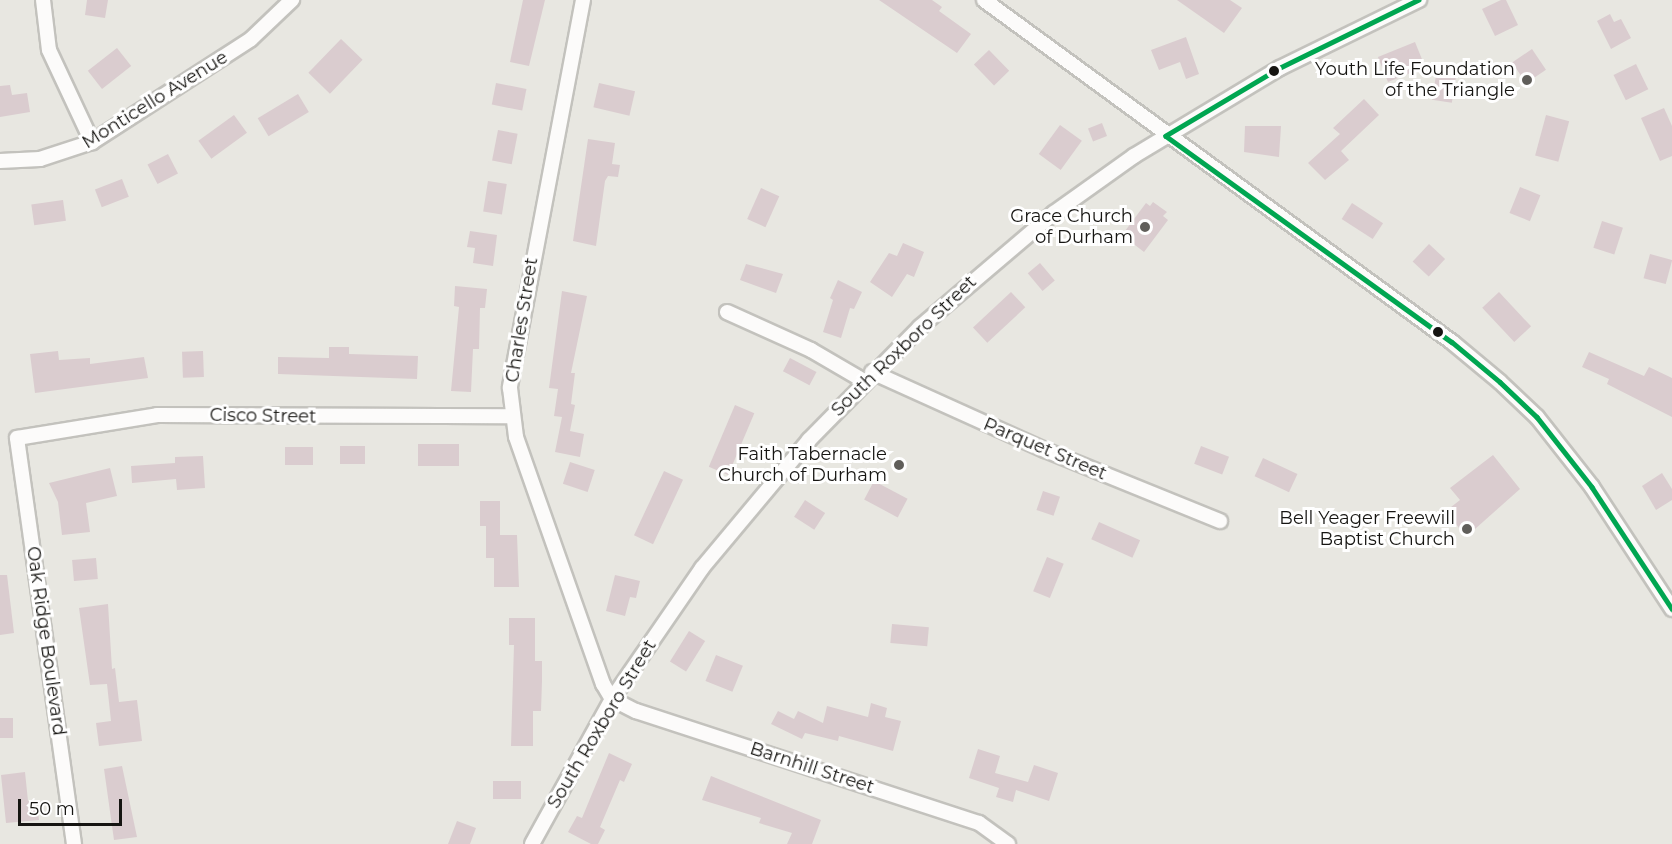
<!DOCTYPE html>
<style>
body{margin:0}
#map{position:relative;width:1672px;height:844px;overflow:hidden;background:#e8e7e1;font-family:Montserrat,sans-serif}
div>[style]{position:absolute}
.building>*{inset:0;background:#dacccf;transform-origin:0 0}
.roads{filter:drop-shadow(2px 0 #c3c2bd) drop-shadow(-2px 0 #c3c2bd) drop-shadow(0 2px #c3c2bd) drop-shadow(0 -2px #c3c2bd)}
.minor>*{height:14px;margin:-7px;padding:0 7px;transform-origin:7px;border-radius:7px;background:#fcfbfa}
.bus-1>*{height:4.5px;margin:-2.25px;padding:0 2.25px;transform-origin:2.25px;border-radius:2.25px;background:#00a651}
.dots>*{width:16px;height:16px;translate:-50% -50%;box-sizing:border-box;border:3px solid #fff;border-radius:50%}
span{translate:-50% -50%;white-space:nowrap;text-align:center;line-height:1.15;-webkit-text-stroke:6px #fff;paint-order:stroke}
.poi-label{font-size:18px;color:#161512}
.right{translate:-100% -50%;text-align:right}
.street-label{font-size:18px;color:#161512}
.scale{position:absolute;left:18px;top:799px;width:104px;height:27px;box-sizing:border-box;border:3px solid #161512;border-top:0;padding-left:8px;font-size:18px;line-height:21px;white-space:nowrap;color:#161512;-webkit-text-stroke:4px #fff;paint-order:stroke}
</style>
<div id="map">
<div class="building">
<div style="clip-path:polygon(87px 0,108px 0,105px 18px,85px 15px)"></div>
<div style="clip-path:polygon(523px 0,545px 0,529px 66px,510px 62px)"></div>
<div style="clip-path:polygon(879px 0,932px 0,942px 7px,939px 11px,971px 34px,957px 53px)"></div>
<div style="clip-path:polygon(1177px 0,1230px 0,1242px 8px,1224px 33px)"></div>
<div style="clip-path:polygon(1501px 0,1506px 0,1518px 25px,1495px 36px,1482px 9px)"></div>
<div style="clip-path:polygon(1610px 14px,1614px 22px,1621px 19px,1631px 38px,1611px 49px,1597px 21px)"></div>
<div style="clip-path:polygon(1186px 37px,1199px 74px,1186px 79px,1180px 62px,1159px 70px,1151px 50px)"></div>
<div style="left:341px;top:39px;width:30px;height:47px;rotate:44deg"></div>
<div style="left:1415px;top:42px;width:27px;height:40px;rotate:68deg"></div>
<div style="left:117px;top:48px;width:23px;height:37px;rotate:52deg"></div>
<div style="left:1532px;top:49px;width:25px;height:24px;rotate:56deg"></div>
<div style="left:989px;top:50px;width:29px;height:21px;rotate:46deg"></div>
<div style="left:1636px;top:64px;width:28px;height:25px;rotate:64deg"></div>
<div style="left:1436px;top:75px;width:20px;height:25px;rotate:9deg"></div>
<div style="left:496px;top:83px;width:31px;height:22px;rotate:11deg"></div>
<div style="left:599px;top:83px;width:37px;height:25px;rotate:13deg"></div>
<div style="clip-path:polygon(10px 85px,12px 95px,27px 93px,30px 112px,0 117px,0 86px)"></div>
<div style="left:298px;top:94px;width:21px;height:47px;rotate:59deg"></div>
<div style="clip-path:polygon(1364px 99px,1379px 115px,1341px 151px,1349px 160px,1325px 180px,1308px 163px,1340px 134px,1333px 128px)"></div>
<div style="clip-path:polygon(1664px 108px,1672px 126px,1672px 156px,1660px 161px,1641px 118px)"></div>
<div style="left:234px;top:115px;width:22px;height:44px;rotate:54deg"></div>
<div style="left:1546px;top:115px;width:24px;height:42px;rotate:15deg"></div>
<div style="left:1102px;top:123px;width:14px;height:15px;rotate:69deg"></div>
<div style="left:1060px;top:125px;width:27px;height:36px;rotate:36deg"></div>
<div style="clip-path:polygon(1245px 126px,1281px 126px,1279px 157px,1244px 152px)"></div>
<div style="left:498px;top:130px;width:20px;height:31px;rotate:11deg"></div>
<div style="clip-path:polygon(588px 139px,615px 143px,612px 164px,620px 165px,618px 177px,608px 176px,605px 181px,596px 246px,573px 241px)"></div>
<div style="left:168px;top:154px;width:22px;height:23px;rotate:63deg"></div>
<div style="left:122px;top:179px;width:19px;height:29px;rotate:69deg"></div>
<div style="left:488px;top:181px;width:19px;height:31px;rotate:9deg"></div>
<div style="left:1520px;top:187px;width:22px;height:28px;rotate:22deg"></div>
<div style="left:761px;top:188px;width:20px;height:34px;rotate:24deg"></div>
<div style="left:63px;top:200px;width:21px;height:32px;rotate:82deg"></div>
<div style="clip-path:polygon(1153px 202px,1167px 212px,1163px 216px,1168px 220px,1144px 252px,1122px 235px,1146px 203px,1150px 206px)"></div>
<div style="left:1352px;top:203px;width:37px;height:19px;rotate:33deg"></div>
<div style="left:1602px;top:221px;width:22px;height:28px;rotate:18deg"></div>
<div style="clip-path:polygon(470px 231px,497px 235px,493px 266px,473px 263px,475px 248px,467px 247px)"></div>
<div style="clip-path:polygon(903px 243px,924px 252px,914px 277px,907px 274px,892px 297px,870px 282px,889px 253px,897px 256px)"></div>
<div style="left:1429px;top:244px;width:22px;height:24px;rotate:43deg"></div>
<div style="left:1650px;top:254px;width:23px;height:25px;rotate:15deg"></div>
<div style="left:1040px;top:263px;width:23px;height:16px;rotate:50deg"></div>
<div style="clip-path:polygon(746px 264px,783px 274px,776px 293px,740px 280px)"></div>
<div style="clip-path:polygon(838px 280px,862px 292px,854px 309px,850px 308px,841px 338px,823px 332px,833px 300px,830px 298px)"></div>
<div style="clip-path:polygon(455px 286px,487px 289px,485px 308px,480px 308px,479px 349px,473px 349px,471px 392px,451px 391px,459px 307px,454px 306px)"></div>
<div style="clip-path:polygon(562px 291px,587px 296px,571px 373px,575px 373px,571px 404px,575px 405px,570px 431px,584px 434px,580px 457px,555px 452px,562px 417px,554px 416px,558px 389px,549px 388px)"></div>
<div style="left:1011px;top:292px;width:21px;height:52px;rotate:47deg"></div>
<div style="left:1499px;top:292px;width:47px;height:23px;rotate:47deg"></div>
<div style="clip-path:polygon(329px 347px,349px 347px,349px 354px,418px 356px,417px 379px,278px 374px,278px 357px,329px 358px)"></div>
<div style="clip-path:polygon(58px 351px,59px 360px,90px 358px,90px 364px,144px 357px,148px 378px,35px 393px,30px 354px)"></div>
<div style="left:203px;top:351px;width:26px;height:21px;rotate:88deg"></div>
<div style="clip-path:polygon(1589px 352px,1644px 376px,1649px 367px,1672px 378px,1672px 417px,1607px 384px,1609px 379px,1582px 367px)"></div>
<div style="left:790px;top:358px;width:30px;height:15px;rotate:28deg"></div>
<div style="left:735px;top:405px;width:21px;height:67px;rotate:23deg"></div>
<div style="left:418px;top:444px;width:41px;height:22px"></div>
<div style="left:340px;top:446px;width:25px;height:18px"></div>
<div style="left:1201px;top:446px;width:30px;height:19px;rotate:21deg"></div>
<div style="left:285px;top:447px;width:28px;height:18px"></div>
<div style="clip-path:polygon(1493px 455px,1520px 489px,1466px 537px,1446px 511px,1460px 500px,1450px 488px)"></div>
<div style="clip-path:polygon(203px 456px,205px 488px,177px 490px,176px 479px,132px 483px,131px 466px,175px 463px,175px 457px)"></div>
<div style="left:1263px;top:458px;width:38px;height:20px;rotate:25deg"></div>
<div style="left:570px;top:462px;width:26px;height:23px;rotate:18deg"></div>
<div style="clip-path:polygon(110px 468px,117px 496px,86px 503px,90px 532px,62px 535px,58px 502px,49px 483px)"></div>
<div style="left:664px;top:471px;width:21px;height:71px;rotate:25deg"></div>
<div style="clip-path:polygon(1662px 473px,1672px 489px,1672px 500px,1656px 510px,1642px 486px)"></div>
<div style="left:874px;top:481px;width:38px;height:21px;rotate:28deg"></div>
<div style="left:1043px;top:491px;width:18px;height:20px;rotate:19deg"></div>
<div style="left:805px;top:500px;width:24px;height:20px;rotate:33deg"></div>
<div style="clip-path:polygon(480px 501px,500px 501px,500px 535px,517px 535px,519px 587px,494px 587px,494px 558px,486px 558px,486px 526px,480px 526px)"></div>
<div style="left:1099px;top:522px;width:45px;height:19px;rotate:24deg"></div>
<div style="left:1047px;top:557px;width:18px;height:37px;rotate:22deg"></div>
<div style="left:96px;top:558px;width:21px;height:24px;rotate:85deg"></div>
<div style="clip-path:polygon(0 575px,7px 575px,14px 633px,0 635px)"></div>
<div style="clip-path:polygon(615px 575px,640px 581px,636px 598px,630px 597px,625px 616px,606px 611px)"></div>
<div style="clip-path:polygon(108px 604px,112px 669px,115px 668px,119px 702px,137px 700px,142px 741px,99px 746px,96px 723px,111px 721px,107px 684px,90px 685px,79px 608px)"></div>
<div style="clip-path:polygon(509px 618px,535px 618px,535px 661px,542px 661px,542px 681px,541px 711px,533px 711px,533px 746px,511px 746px,514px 645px,509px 645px)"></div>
<div style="left:892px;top:624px;width:37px;height:19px;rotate:5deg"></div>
<div style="left:689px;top:631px;width:19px;height:36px;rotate:32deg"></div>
<div style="left:716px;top:655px;width:29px;height:28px;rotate:22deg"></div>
<div style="clip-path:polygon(871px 703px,887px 708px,885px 717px,901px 721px,893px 751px,839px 736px,838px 741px,805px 733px,802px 739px,771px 724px,778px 711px,794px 719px,798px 711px,823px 723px,827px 706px,868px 717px)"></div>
<div style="left:0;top:718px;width:13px;height:20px"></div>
<div style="clip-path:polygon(978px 749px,1000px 756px,995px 773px,1028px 782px,1034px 765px,1058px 773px,1049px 801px,1016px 790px,1013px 802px,996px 797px,999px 788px,969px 778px)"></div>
<div style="clip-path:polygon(609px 753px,632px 764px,624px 782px,620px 780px,600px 827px,605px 830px,598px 844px,591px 844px,568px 832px,577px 816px,582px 818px)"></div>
<div style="clip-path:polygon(122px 766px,137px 837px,114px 840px,104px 769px)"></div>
<div style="clip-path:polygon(25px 772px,28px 801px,37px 800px,39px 820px,6px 823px,1px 775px)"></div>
<div style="clip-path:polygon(711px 776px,821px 820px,812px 844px,787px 844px,792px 833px,759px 823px,761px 818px,702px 800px)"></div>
<div style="left:493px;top:781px;width:28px;height:18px"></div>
<div style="clip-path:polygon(457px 821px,476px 828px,470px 844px,448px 844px)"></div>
</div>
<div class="roads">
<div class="minor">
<div style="left:43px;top:0;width:50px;rotate:83.2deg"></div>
<div style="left:49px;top:50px;width:102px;rotate:64.9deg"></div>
<div style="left:583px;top:0;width:395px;rotate:100.7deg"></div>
<div style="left:510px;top:388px;width:49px;rotate:83deg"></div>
<div style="left:516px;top:437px;width:262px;rotate:70.6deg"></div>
<div style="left:603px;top:684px;width:17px;rotate:59deg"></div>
<div style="left:612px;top:699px;width:27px;rotate:27deg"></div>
<div style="left:636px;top:711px;width:361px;rotate:18.1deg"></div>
<div style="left:979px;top:823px;width:36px;rotate:36deg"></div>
<div style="left:984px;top:0;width:580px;rotate:36.16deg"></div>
<div style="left:1452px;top:342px;width:62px;rotate:39.8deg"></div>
<div style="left:1500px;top:382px;width:51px;rotate:43.4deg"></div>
<div style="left:1537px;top:417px;width:89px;rotate:51.8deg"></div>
<div style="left:1592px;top:487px;width:146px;rotate:56.7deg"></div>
<div style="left:0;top:161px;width:40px;rotate:-2.9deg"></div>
<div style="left:40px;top:159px;width:55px;rotate:-18.1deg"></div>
<div style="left:92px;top:142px;width:189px;rotate:-32.9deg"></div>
<div style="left:251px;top:39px;width:57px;rotate:-43.6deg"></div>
<div style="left:727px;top:312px;width:92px;rotate:24.3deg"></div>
<div style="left:811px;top:350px;width:61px;rotate:30.3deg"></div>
<div style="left:872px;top:372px;width:190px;rotate:24.3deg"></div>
<div style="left:1045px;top:450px;width:189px;rotate:22.1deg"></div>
<div style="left:74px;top:844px;width:410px;rotate:-98deg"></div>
<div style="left:17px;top:438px;width:142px;rotate:-9.3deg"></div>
<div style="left:157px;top:415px;width:355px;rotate:0.2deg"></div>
<div style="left:532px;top:844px;width:166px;rotate:-61.1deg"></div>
<div style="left:612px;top:699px;width:159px;rotate:-55.5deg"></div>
<div style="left:702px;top:568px;width:167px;rotate:-50.1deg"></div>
<div style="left:809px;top:440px;width:158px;rotate:-45.5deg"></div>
<div style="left:920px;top:327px;width:176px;rotate:-40.4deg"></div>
<div style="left:1054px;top:213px;width:98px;rotate:-35.5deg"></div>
<div style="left:1134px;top:156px;width:170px;rotate:-31.1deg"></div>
<div style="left:1280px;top:68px;width:155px;rotate:-26.1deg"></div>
</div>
</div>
<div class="bus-1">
<div style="left:1419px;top:0;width:155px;rotate:153.9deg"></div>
<div style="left:1280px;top:68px;width:133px;rotate:149.2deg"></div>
<div style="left:1166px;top:136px;width:352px;rotate:35.8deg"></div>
<div style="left:1452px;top:342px;width:62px;rotate:39.8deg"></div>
<div style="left:1500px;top:382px;width:51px;rotate:43.4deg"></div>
<div style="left:1537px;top:417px;width:89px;rotate:51.8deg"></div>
<div style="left:1592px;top:487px;width:146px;rotate:56.7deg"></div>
</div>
<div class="dots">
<div style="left:1274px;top:71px;background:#161512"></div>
<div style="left:1527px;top:80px;background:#605e5a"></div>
<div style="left:1145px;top:227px;background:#605e5a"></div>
<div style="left:1438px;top:332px;background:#161512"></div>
<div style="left:899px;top:465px;background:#605e5a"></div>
<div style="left:1467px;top:529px;background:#605e5a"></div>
</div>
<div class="poi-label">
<span class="right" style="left:1515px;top:80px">Youth Life Foundation<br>of the Triangle</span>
<span class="right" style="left:1133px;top:227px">Grace Church<br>of Durham</span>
<span class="right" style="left:887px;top:465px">Faith Tabernacle<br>Church of Durham</span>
<span class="right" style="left:1455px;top:529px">Bell Yeager Freewill<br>Baptist Church</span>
</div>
<div class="street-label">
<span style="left:155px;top:100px;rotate:-32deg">Monticello Avenue</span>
<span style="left:522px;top:320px;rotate:-81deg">Charles Street</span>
<span style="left:904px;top:346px;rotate:-44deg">South Roxboro Street</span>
<span style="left:263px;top:416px;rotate:1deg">Cisco Street</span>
<span style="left:1045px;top:449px;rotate:23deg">Parquet Street</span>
<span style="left:46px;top:641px;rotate:82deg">Oak Ridge Boulevard</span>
<span style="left:602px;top:724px;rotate:-59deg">South Roxboro Street</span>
<span style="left:812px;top:768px;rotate:18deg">Barnhill Street</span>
</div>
<div class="scale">50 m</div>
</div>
